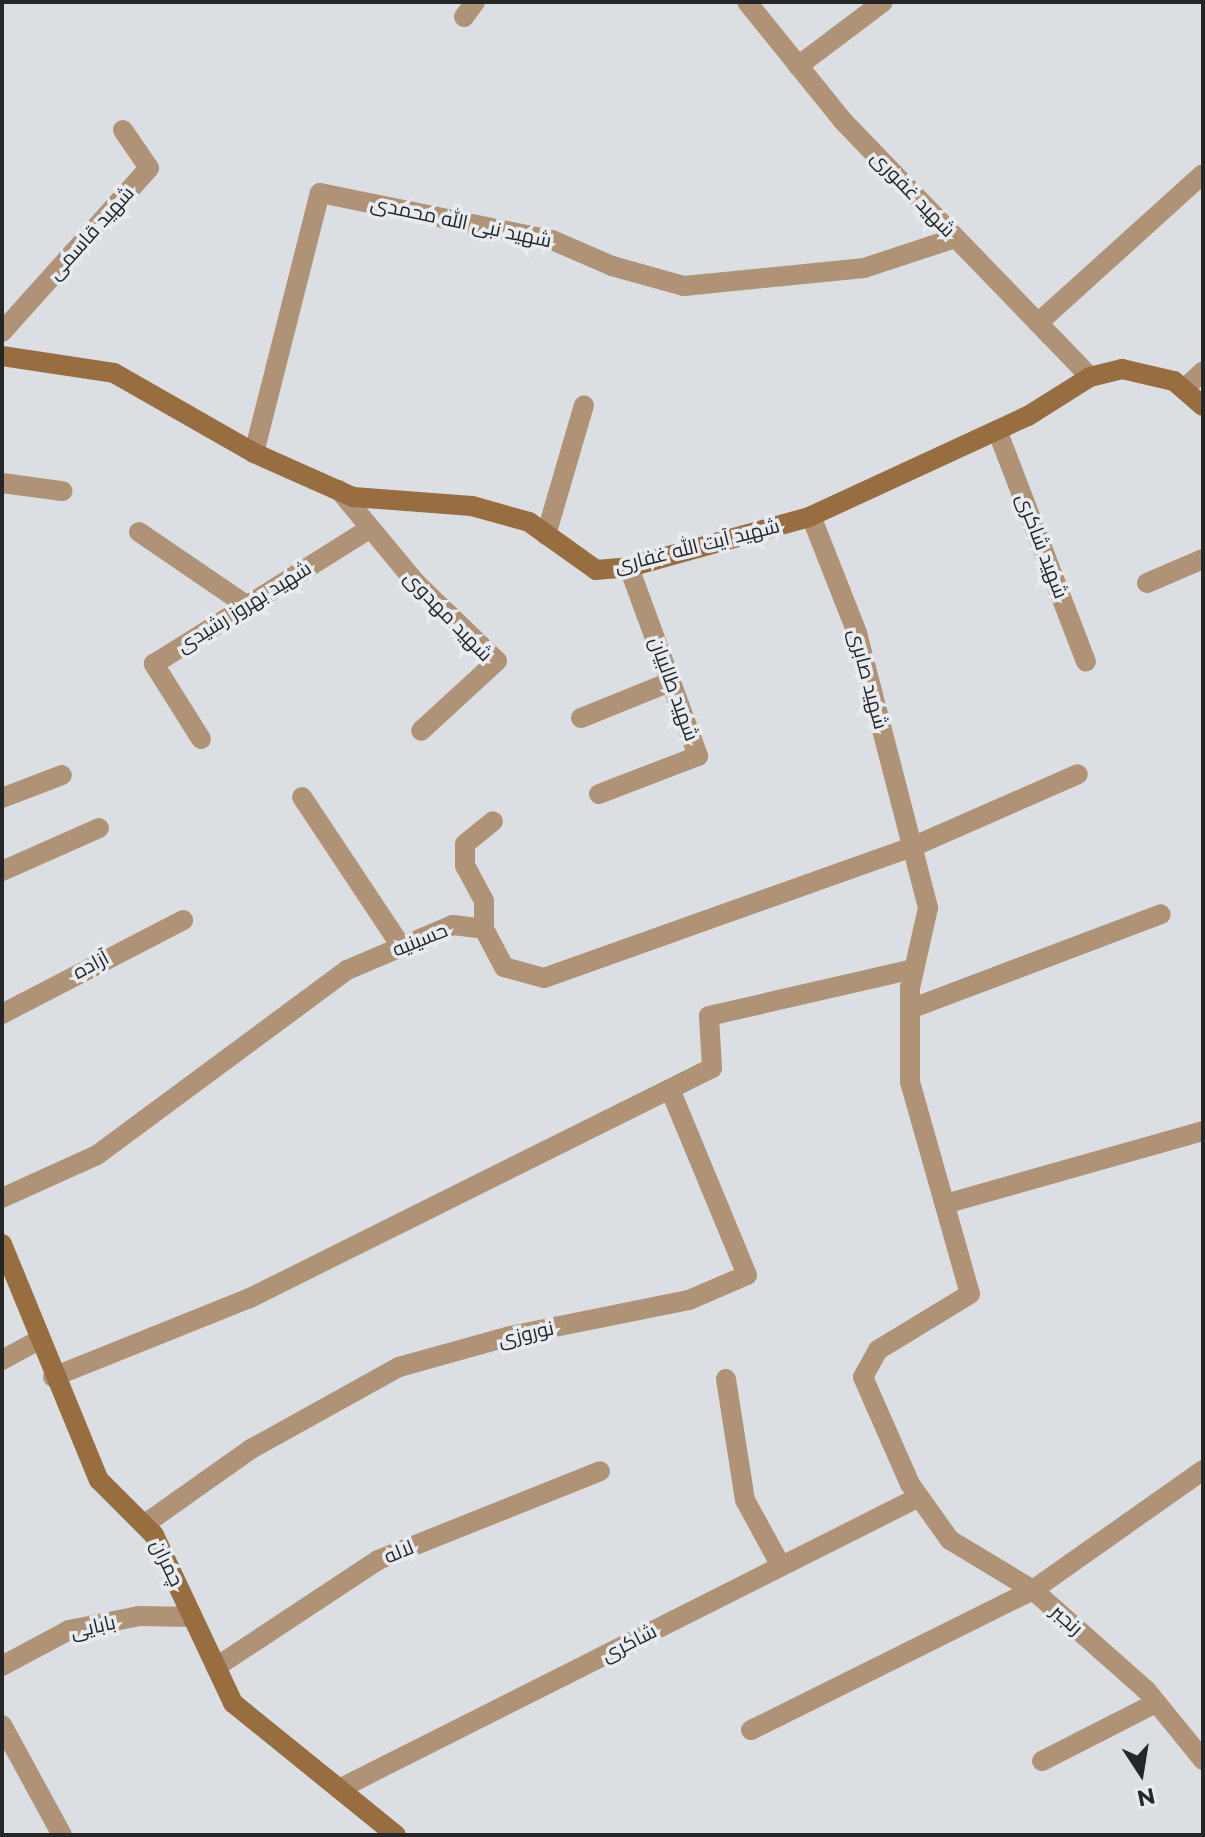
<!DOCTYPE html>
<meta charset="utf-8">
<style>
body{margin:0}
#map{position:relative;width:1205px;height:1837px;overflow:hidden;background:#dbdfe3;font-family:Montserrat,Cairo,sans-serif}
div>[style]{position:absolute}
.street>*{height:20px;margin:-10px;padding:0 10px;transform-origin:10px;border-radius:10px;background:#b09376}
.secondary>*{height:20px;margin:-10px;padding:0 10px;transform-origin:10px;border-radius:10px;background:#986e41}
span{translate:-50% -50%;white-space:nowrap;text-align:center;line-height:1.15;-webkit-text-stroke:7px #e8ecf1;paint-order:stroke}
.street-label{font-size:20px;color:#252628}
.frame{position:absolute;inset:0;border:4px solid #252628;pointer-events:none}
.north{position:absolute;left:1101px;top:1733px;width:80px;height:80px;-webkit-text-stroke:6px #e8ecf1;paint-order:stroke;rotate:168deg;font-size:22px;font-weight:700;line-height:32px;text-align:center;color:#252628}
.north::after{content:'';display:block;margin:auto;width:28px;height:36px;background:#252628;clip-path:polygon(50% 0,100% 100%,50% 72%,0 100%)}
</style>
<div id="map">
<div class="street">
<div style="left:747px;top:2px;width:153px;rotate:51.1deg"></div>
<div style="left:843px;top:121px;width:356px;rotate:46deg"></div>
<div style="left:464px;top:17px;width:19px;rotate:-54deg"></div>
<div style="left:798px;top:66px;width:106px;rotate:-37deg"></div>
<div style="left:1038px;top:323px;width:222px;rotate:-42.1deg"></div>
<div style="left:2px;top:332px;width:220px;rotate:-48.1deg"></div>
<div style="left:149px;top:168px;width:46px;rotate:-124.4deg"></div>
<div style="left:1184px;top:389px;width:26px;rotate:-43deg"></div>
<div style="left:997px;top:430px;width:248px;rotate:69deg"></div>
<div style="left:254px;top:453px;width:268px;rotate:-75.8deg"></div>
<div style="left:320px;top:193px;width:237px;rotate:11.5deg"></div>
<div style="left:552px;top:240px;width:65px;rotate:23.4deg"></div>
<div style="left:612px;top:266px;width:75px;rotate:15.5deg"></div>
<div style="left:684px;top:286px;width:181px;rotate:-5.7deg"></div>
<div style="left:864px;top:268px;width:96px;rotate:-18.2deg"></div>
<div style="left:2px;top:483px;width:61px;rotate:7.6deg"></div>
<div style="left:339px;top:490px;width:121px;rotate:50.4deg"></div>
<div style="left:416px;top:583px;width:112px;rotate:43.9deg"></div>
<div style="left:497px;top:661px;width:103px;rotate:137.4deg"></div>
<div style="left:811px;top:516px;width:126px;rotate:68.5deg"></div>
<div style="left:857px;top:633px;width:284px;rotate:75.5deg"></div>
<div style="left:928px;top:908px;width:82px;rotate:102.7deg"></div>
<div style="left:910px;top:988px;width:94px;rotate:90deg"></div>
<div style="left:910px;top:1082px;width:220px;rotate:74.2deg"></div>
<div style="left:970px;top:1294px;width:108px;rotate:148.7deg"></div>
<div style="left:878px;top:1350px;width:31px;rotate:119deg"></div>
<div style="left:863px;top:1377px;width:117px;rotate:66.3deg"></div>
<div style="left:910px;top:1484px;width:69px;rotate:54.5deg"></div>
<div style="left:950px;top:1540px;width:97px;rotate:31.1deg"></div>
<div style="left:1033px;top:1590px;width:152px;rotate:41.5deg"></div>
<div style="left:1147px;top:1691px;width:89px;rotate:50.9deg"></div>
<div style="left:139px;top:532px;width:130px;rotate:34.3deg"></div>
<div style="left:546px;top:535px;width:135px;rotate:-73.7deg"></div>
<div style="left:1147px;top:583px;width:61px;rotate:-23.2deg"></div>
<div style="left:581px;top:718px;width:96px;rotate:-22deg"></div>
<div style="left:201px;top:739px;width:89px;rotate:-122.1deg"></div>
<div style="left:154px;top:664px;width:252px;rotate:-32.1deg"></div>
<div style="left:599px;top:794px;width:106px;rotate:-21deg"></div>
<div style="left:698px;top:756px;width:201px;rotate:-110.1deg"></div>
<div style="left:302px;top:797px;width:179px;rotate:56.4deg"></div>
<div style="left:2px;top:798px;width:64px;rotate:-21deg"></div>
<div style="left:2px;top:871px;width:106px;rotate:-23.9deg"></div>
<div style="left:484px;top:929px;width:28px;rotate:-90deg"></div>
<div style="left:484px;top:901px;width:40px;rotate:-118deg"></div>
<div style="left:465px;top:866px;width:22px;rotate:-90deg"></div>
<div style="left:465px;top:844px;width:36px;rotate:-39deg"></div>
<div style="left:910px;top:1009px;width:268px;rotate:-20.7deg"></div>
<div style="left:2px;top:1014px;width:204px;rotate:-27.4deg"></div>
<div style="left:2px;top:1198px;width:104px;rotate:-24.4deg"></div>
<div style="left:97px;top:1155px;width:311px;rotate:-36.5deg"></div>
<div style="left:347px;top:970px;width:115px;rotate:-23deg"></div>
<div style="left:453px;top:925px;width:31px;rotate:7deg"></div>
<div style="left:484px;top:929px;width:43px;rotate:62.2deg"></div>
<div style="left:504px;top:967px;width:41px;rotate:15.4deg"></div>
<div style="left:544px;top:978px;width:391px;rotate:-19.6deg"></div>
<div style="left:912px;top:847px;width:181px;rotate:-23.7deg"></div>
<div style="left:945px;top:1204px;width:268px;rotate:-15.8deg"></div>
<div style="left:2px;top:1360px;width:42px;rotate:-28.4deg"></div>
<div style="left:53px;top:1377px;width:212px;rotate:-21.9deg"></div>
<div style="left:250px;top:1298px;width:516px;rotate:-26.47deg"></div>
<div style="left:712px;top:1068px;width:52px;rotate:-93.3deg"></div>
<div style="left:709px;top:1016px;width:210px;rotate:-12.9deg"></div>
<div style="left:726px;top:1379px;width:122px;rotate:81.1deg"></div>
<div style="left:745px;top:1500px;width:75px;rotate:61.4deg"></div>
<div style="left:145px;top:1524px;width:130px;rotate:-35.3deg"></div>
<div style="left:251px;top:1449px;width:169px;rotate:-29deg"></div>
<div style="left:399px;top:1367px;width:115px;rotate:-15.6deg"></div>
<div style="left:510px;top:1336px;width:183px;rotate:-11.4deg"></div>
<div style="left:689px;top:1300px;width:63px;rotate:-23.3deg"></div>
<div style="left:747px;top:1275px;width:201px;rotate:-112.5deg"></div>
<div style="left:2px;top:1666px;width:76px;rotate:-28.2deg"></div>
<div style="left:69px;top:1630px;width:71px;rotate:-11.3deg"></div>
<div style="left:139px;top:1616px;width:53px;rotate:1.1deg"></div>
<div style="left:216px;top:1667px;width:194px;rotate:-33.4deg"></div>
<div style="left:378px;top:1560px;width:239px;rotate:-21.8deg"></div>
<div style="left:2px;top:1725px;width:125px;rotate:61.4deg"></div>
<div style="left:751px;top:1730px;width:315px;rotate:-26.4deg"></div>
<div style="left:1033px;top:1590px;width:208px;rotate:-35.2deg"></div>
<div style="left:1042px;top:1761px;width:128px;rotate:-27deg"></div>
<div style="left:339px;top:1789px;width:649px;rotate:-26.72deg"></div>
</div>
<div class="secondary">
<div style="left:2px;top:356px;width:113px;rotate:8.6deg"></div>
<div style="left:114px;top:373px;width:161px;rotate:29.7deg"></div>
<div style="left:254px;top:453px;width:108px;rotate:24deg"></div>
<div style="left:353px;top:497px;width:119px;rotate:4.3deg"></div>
<div style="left:472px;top:506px;width:59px;rotate:15.7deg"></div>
<div style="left:529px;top:522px;width:82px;rotate:35.6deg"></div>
<div style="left:596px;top:570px;width:33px;rotate:-5deg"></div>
<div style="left:629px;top:567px;width:187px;rotate:-15.5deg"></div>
<div style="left:809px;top:517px;width:241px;rotate:-24.8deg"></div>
<div style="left:1028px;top:416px;width:73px;rotate:-32.2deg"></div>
<div style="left:1090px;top:377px;width:33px;rotate:-14deg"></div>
<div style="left:1122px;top:369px;width:53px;rotate:13deg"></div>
<div style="left:1174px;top:381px;width:38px;rotate:41deg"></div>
<div style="left:2px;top:1244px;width:255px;rotate:67.7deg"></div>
<div style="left:99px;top:1480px;width:78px;rotate:45deg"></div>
<div style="left:154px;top:1535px;width:186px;rotate:64.8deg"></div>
<div style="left:233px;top:1703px;width:210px;rotate:39deg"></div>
</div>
<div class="street-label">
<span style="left:913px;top:194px;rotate:46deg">شهید غفوری</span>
<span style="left:461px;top:222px;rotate:12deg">شهید نبی الله محمدی</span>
<span style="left:91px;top:233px;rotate:-48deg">شهید قاسمی</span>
<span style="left:697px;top:546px;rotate:-14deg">شهید آیت الله غفاری</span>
<span style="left:1042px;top:546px;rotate:69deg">شهید شاکری</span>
<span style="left:244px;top:607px;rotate:-32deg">شهید بهروز رشیدی</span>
<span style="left:448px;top:616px;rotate:46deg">شهید مهدوی</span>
<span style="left:868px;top:679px;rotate:75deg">شهید صابری</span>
<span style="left:674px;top:689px;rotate:70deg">شهید طالبیان</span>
<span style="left:420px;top:940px;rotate:-22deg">حسینیه</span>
<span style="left:91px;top:965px;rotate:-28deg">آزاده</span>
<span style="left:526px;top:1334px;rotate:-13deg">نوروزی</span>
<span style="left:399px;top:1552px;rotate:-22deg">لاله</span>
<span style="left:167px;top:1563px;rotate:64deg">چمران</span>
<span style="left:1067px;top:1620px;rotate:42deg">رنجبر</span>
<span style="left:93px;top:1627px;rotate:-13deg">بابایی</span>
<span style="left:629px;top:1643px;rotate:-27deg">شاکری</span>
</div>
<div class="frame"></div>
<div class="north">N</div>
</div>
